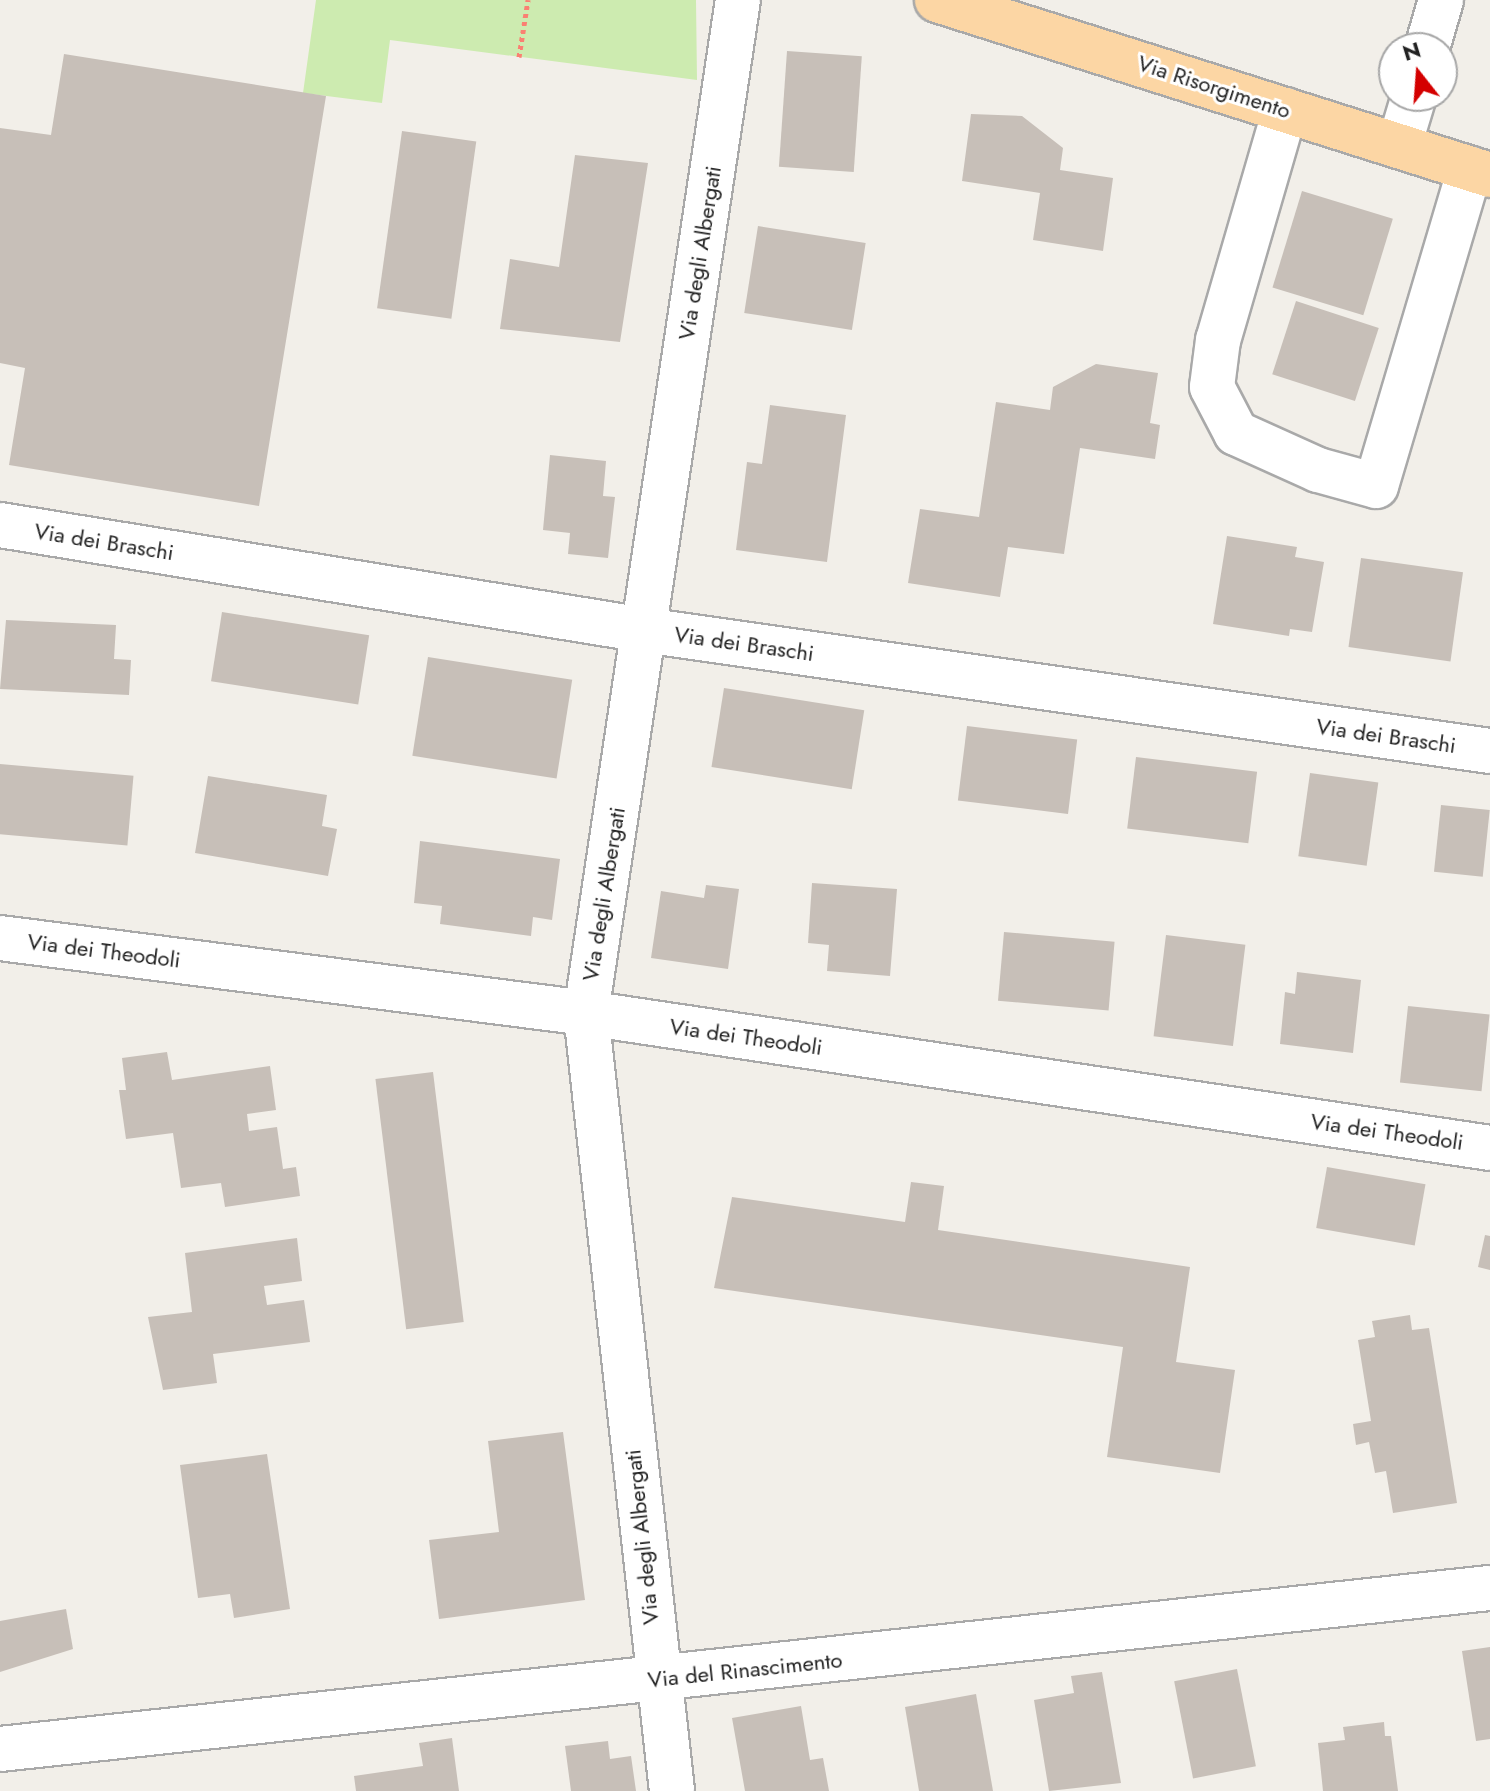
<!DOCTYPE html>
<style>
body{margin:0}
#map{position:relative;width:1490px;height:1791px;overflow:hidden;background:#f2efe9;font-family:Jost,sans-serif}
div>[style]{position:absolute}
.grass>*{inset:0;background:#cdebb0}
.building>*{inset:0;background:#c7bfb8;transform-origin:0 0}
.path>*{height:5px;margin-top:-2.5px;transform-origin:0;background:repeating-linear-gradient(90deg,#fa8072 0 4px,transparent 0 8px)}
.roads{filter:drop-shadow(2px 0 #a9a9a9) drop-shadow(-2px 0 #a9a9a9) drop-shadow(0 2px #a9a9a9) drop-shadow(0 -2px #a9a9a9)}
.minor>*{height:44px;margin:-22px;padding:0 22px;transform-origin:22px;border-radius:22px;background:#fff}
.major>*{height:44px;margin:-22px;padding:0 22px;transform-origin:22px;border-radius:22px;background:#fcd6a4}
span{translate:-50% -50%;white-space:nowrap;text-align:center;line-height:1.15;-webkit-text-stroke:6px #fff;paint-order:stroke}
.street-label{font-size:22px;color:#222}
.north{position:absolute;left:1378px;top:32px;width:80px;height:80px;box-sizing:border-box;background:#fff;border:2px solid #a7a7a7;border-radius:50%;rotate:343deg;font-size:22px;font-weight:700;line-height:32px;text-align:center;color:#222}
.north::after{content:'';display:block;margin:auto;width:28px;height:36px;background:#d40000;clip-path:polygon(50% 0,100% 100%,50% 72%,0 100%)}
</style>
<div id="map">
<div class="grass">
<div style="clip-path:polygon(316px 0,696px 0,697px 80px,390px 40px,382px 103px,303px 93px)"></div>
</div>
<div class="building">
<div style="left:787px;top:51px;width:75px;height:116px;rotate:4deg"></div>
<div style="clip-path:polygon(64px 54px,326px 96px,259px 506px,9px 465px,25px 368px,0 363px,0 128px,51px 135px)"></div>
<div style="clip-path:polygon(971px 114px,1022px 116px,1063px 148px,1060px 170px,1113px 178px,1103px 251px,1033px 240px,1040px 193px,962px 181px)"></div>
<div style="left:402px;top:131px;width:75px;height:179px;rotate:8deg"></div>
<div style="clip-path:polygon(575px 155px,648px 163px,620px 342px,500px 329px,510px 259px,559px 267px)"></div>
<div style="left:1302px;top:191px;width:95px;height:101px;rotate:17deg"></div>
<div style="left:758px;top:226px;width:109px;height:88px;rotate:9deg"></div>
<div style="left:1296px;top:301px;width:87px;height:77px;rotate:18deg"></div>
<div style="clip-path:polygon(1096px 364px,1158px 373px,1150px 423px,1160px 425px,1155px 459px,1080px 448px,1064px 554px,1008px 547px,1000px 597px,908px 583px,920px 509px,979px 517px,996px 402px,1050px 410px,1053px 387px)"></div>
<div style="clip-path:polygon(770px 405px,846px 415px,827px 562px,736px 550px,747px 462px,762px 464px)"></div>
<div style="clip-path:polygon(550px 455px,606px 461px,603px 496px,615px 497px,608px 558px,568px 554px,570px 533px,543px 530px)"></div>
<div style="clip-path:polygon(1227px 536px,1297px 547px,1295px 557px,1324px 562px,1312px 632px,1290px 629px,1289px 636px,1213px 624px)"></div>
<div style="left:1361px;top:558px;width:103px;height:90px;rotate:8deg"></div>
<div style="left:222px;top:612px;width:149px;height:70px;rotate:9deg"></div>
<div style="clip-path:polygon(6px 620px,116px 625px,114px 659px,131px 660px,129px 695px,0 689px)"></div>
<div style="left:428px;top:657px;width:146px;height:100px;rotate:9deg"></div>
<div style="left:724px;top:688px;width:142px;height:80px;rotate:9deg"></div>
<div style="left:967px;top:726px;width:111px;height:75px;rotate:7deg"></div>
<div style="left:1136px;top:757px;width:122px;height:72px;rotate:7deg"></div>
<div style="left:0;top:764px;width:134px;height:70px;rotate:5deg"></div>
<div style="left:1310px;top:773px;width:69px;height:84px;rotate:8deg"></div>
<div style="clip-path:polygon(208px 776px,327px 795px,322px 826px,337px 829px,328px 876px,195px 853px)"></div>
<div style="left:1441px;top:805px;width:49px;height:67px;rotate:6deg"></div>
<div style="clip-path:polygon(420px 841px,560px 859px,552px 920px,533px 917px,531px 936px,440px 924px,442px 906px,414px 903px)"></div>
<div style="clip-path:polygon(812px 883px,897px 889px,890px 976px,827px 971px,829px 945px,808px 943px)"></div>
<div style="clip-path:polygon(706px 885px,739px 889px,728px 969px,651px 958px,661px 891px,704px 898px)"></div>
<div style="left:1004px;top:932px;width:111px;height:69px;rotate:5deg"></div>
<div style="left:1166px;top:935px;width:80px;height:102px;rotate:7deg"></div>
<div style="clip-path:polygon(1297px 972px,1361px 980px,1353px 1053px,1280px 1044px,1285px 992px,1295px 994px)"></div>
<div style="left:1408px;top:1006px;width:82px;height:77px;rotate:6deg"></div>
<div style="clip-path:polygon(167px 1052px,172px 1080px,270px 1066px,276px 1110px,247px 1114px,249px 1131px,277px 1127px,283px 1169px,296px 1167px,300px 1196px,225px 1207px,221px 1183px,181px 1188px,173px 1133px,126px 1139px,119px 1090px,126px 1090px,122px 1058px)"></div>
<div style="left:433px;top:1072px;width:252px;height:58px;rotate:83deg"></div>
<div style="left:1327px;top:1167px;width:100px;height:62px;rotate:10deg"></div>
<div style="clip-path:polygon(911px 1182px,944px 1186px,938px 1230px,1190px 1267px,1176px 1362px,1235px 1370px,1220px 1473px,1107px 1457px,1123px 1347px,714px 1288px,732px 1197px,905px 1222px)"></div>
<div style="clip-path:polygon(1485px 1235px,1490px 1236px,1490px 1270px,1478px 1267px)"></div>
<div style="clip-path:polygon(297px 1238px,302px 1281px,264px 1286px,267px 1305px,304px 1300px,310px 1342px,213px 1354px,217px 1383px,163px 1390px,148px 1317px,192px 1312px,185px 1253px)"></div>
<div style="clip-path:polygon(1410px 1315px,1412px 1330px,1429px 1328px,1457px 1503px,1393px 1513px,1386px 1471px,1375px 1473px,1369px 1442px,1356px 1445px,1353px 1424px,1371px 1421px,1358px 1340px,1375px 1337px,1372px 1321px)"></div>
<div style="clip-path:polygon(563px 1432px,585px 1600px,439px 1619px,429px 1540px,499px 1532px,488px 1441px)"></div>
<div style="clip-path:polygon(267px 1454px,290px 1609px,234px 1618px,230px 1594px,198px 1598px,180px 1465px)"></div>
<div style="clip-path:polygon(66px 1609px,73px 1649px,0 1672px,0 1621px)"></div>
<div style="clip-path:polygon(1490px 1647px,1490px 1739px,1476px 1741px,1462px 1651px)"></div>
<div style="left:1237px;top:1669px;width:99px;height:64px;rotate:79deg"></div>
<div style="clip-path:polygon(1102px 1672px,1121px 1783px,1049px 1791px,1034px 1700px,1074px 1693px,1071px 1676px)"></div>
<div style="clip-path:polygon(976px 1694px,993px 1791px,919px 1791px,905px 1707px)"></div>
<div style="clip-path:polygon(801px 1706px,810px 1760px,823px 1758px,829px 1791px,745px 1791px,732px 1718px)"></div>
<div style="clip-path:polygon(1384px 1722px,1385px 1736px,1391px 1736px,1398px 1791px,1323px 1791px,1318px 1743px,1345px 1740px,1343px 1727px)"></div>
<div style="clip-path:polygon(452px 1738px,459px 1791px,356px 1791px,354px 1776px,423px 1766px,419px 1743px)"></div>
<div style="clip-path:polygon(608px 1741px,610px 1759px,631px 1756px,636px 1791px,571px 1791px,565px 1746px)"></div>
</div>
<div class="path">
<div style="left:519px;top:57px;width:58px;rotate:-81deg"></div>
</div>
<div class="roads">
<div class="minor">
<div style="left:1427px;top:48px;width:50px;rotate:-73.7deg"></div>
<div style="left:1285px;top:110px;width:240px;rotate:106.2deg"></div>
<div style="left:1218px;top:340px;width:47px;rotate:97.3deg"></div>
<div style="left:1212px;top:387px;width:52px;rotate:62.4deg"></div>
<div style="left:1236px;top:433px;width:90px;rotate:24.3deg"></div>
<div style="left:1318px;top:470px;width:60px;rotate:15.4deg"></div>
<div style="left:1376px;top:486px;width:331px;rotate:-73.5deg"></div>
<div style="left:1399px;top:146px;width:52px;rotate:-73.3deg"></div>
<div style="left:0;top:525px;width:653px;rotate:9.26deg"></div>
<div style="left:644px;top:630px;width:855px;rotate:8.14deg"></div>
<div style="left:0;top:938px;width:591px;rotate:7.29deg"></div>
<div style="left:586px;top:1013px;width:914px;rotate:8.49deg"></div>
<div style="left:0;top:1749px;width:1499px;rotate:-6.17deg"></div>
<div style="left:672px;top:1791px;width:783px;rotate:-96.31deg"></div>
<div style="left:586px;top:1013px;width:1024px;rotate:-81.47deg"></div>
</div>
<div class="major">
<div style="left:937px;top:0;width:580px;rotate:17.56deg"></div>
</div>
</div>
<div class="street-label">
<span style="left:1214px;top:87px;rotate:18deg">Via Risorgimento</span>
<span style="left:700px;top:253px;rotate:-81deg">Via degli Albergati</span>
<span style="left:104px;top:542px;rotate:9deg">Via dei Braschi</span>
<span style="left:744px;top:644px;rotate:8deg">Via dei Braschi</span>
<span style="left:1386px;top:736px;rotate:8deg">Via dei Braschi</span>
<span style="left:604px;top:894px;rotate:-81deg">Via degli Albergati</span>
<span style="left:104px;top:951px;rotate:7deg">Via dei Theodoli</span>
<span style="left:746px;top:1037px;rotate:8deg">Via dei Theodoli</span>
<span style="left:1387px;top:1132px;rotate:8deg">Via dei Theodoli</span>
<span style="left:642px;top:1537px;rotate:-96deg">Via degli Albergati</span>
<span style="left:745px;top:1670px;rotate:-6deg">Via del Rinascimento</span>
</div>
<div class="north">N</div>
</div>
